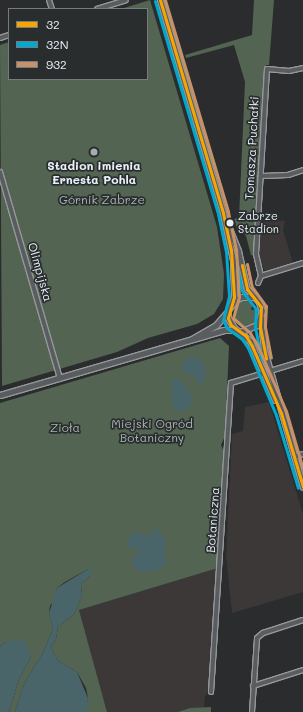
<!DOCTYPE html>
<meta charset="utf-8">
<style>
body{margin:0}
#map{position:relative;width:303px;height:712px;overflow:hidden;background:#2b2c2d;font-family:Mali,sans-serif}
div>[style]{position:absolute}
.built>*{inset:0;background:#3b3837}
.green>*{inset:0;background:#536453}
.water>*{inset:0;background:#4a656a}
.roads{filter:drop-shadow(1px 0 #96989a) drop-shadow(-1px 0 #96989a) drop-shadow(0 1px #96989a) drop-shadow(0 -1px #96989a)}
.minor>*{height:4px;margin:-2px;padding:0 2px;transform-origin:2px;border-radius:2px;background:#5a5d60}
.tertiary>*{height:5px;margin:-2.5px;padding:0 2.5px;transform-origin:2.5px;border-radius:2.5px;background:#5a5d60}
.bus-1>*{height:3px;margin:-1.5px;padding:0 1.5px;transform-origin:1.5px;border-radius:1.5px;background:#f7a600}
.bus-2>*{height:3px;margin:-1.5px;padding:0 1.5px;transform-origin:1.5px;border-radius:1.5px;background:#00a9ce}
.bus-3>*{height:3px;margin:-1.5px;padding:0 1.5px;transform-origin:1.5px;border-radius:1.5px;background:#c7916a}
.dots>*{width:11px;height:11px;translate:-50% -50%;box-sizing:border-box;border:2px solid #2a2d2e;border-radius:50%}
span{translate:-50% -50%;white-space:nowrap;text-align:center;line-height:1.15;-webkit-text-stroke:3.5px #2a2d2e;paint-order:stroke}
.bus-label{font-size:11px;color:#e8f1f8}
.left{translate:0 -50%;text-align:left}
.street-label{font-size:12px;color:#e8f1f8}
.poi-label{font-size:12px;color:#e8f1f8;font-weight:700}
.park-label{font-size:12px;color:#a8b6b0}
.legend{position:absolute;left:8px;top:8px;width:140px;height:72px;box-sizing:border-box;background:#2a2d2e;border:1px solid #767b7f;margin:0;padding:5px 7px;list-style:none;font-size:12px;color:#e8f1f8}
.legend li{display:flex;align-items:center;gap:8px;height:20px}
.legend b{width:20px;border:1px solid #767b7f}
</style>
<div id="map">
<div class="built">
<div style="clip-path:polygon(261px 219px,285px 221px,283px 230px,293px 263px,265px 271px,259px 258px)"></div>
<div style="clip-path:polygon(269px 402px,303px 514px,303px 592px,232px 613px,226px 556px,232px 434px,243px 431px,245px 407px)"></div>
<div style="clip-path:polygon(218px 568px,210px 690px,205px 696px,204px 707px,178px 712px,107px 712px,79px 610px)"></div>
</div>
<div class="green">
<div style="clip-path:polygon(150px 0,217px 227px,224px 274px,223px 299px,214px 314px,197px 324px,148px 338px,117px 352px,2px 386px,0 45px,9px 42px,9px 79px,147px 79px,147px 9px,121px 9px)"></div>
<div style="clip-path:polygon(254px 0,274px 0,269px 65px,266px 65px,264px 92px,255px 256px,251px 255px,246px 236px,244px 233px,239px 234px,234px 219px,239px 218px,245px 82px,234px 45px,186px 58px,185px 55px,252px 35px)"></div>
<div style="clip-path:polygon(244px 300px,253px 303px,251px 310px,256px 309px,255px 323px,247px 327px,238px 324px,234px 317px,238px 302px)"></div>
<div style="clip-path:polygon(220px 338px,229px 346px,225px 436px,221px 445px,224px 452px,218px 568px,79px 610px,107px 712px,85px 712px,88px 698px,86px 688px,77px 672px,58px 661px,51px 647px,56px 639px,58px 627px,74px 614px,82px 596px,81px 584px,90px 576px,88px 569px,65px 582px,57px 588px,55px 599px,50px 606px,49px 613px,53px 629px,43px 653px,25px 682px,15px 712px,9px 712px,19px 679px,31px 657px,5px 642px,0 647px,0 403px)"></div>
<div style="clip-path:polygon(211px 707px,211px 712px,178px 712px,190px 708px)"></div>
</div>
<div class="water">
<div style="clip-path:polygon(192px 357px,201px 360px,205px 369px,205px 379px,199px 386px,196px 377px,183px 371px,182px 366px,186px 358px)"></div>
<div style="clip-path:polygon(173px 379px,178px 379px,184px 385px,193px 397px,189px 408px,184px 411px,174px 410px,171px 384px)"></div>
<div style="clip-path:polygon(154px 526px,165px 539px,166px 563px,157px 571px,142px 572px,136px 570px,131px 561px,138px 552px,137px 548px,128px 547px,128px 542px,133px 531px,151px 537px,153px 535px)"></div>
<div style="clip-path:polygon(88px 569px,92px 569px,90px 576px,81px 584px,82px 596px,74px 614px,58px 627px,56px 639px,51px 647px,58px 661px,77px 672px,88px 698px,87px 710px,85px 712px,15px 712px,25px 682px,43px 653px,53px 629px,49px 613px,57px 588px)"></div>
<div style="clip-path:polygon(15px 641px,25px 641px,31px 657px,19px 679px,9px 712px,0 712px,0 647px,5px 642px)"></div>
</div>
<div class="roads">
<div class="minor">
<div style="left:49px;top:0;width:9px;rotate:72deg"></div>
<div style="left:97px;top:9px;width:30px;rotate:-17deg"></div>
<div style="left:0;top:38px;width:9px;rotate:-18deg"></div>
<div style="left:0;top:172px;width:215px;rotate:73.8deg"></div>
<div style="left:262px;top:176px;width:26px;rotate:-2deg"></div>
<div style="left:288px;top:175px;width:16px;rotate:-18deg"></div>
<div style="left:261px;top:276px;width:23px;rotate:-103deg"></div>
<div style="left:256px;top:254px;width:185px;rotate:-86.6deg"></div>
<div style="left:267px;top:69px;width:22px;rotate:5deg"></div>
<div style="left:289px;top:71px;width:14px;rotate:-12deg"></div>
<div style="left:258px;top:283px;width:8px;rotate:-67deg"></div>
<div style="left:261px;top:276px;width:44px;rotate:-17.2deg"></div>
<div style="left:270px;top:371px;width:34px;rotate:-17deg"></div>
<div style="left:294px;top:457px;width:9px;rotate:-18deg"></div>
<div style="left:253px;top:686px;width:52px;rotate:-17.7deg"></div>
<div style="left:211px;top:692px;width:310px;rotate:-86.3deg"></div>
<div style="left:231px;top:383px;width:34px;rotate:-17deg"></div>
<div style="left:252px;top:712px;width:74px;rotate:-86.1deg"></div>
<div style="left:257px;top:638px;width:8px;rotate:-40deg"></div>
<div style="left:263px;top:633px;width:42px;rotate:-18deg"></div>
</div>
<div class="tertiary">
<div style="left:160px;top:0;width:222px;rotate:73.5deg"></div>
<div style="left:223px;top:213px;width:48px;rotate:78deg"></div>
<div style="left:233px;top:260px;width:37px;rotate:88deg"></div>
<div style="left:234px;top:297px;width:9px;rotate:111deg"></div>
<div style="left:228px;top:226px;width:27px;rotate:68deg"></div>
<div style="left:238px;top:251px;width:39px;rotate:77deg"></div>
<div style="left:247px;top:289px;width:18px;rotate:47deg"></div>
<div style="left:259px;top:302px;width:9px;rotate:72deg"></div>
<div style="left:262px;top:311px;width:15px;rotate:110deg"></div>
<div style="left:257px;top:325px;width:18px;rotate:158deg"></div>
<div style="left:254px;top:297px;width:13px;rotate:180deg"></div>
<div style="left:241px;top:297px;width:7px;rotate:153deg"></div>
<div style="left:235px;top:300px;width:12px;rotate:125deg"></div>
<div style="left:228px;top:310px;width:8px;rotate:90deg"></div>
<div style="left:228px;top:318px;width:12px;rotate:59deg"></div>
<div style="left:234px;top:328px;width:21px;rotate:39deg"></div>
<div style="left:250px;top:341px;width:64px;rotate:67deg"></div>
<div style="left:261px;top:317px;width:33px;rotate:85deg"></div>
<div style="left:264px;top:350px;width:142px;rotate:74.1deg"></div>
<div style="left:192px;top:339px;width:28px;rotate:-30deg"></div>
<div style="left:216px;top:325px;width:18px;rotate:-49deg"></div>
<div style="left:0;top:395px;width:233px;rotate:-16.2deg"></div>
<div style="left:224px;top:330px;width:12px"></div>
</div>
</div>
<div class="bus-1">
<div style="left:160px;top:0;width:222px;rotate:73.5deg"></div>
<div style="left:223px;top:213px;width:38px;rotate:78deg"></div>
<div style="left:231px;top:250px;width:47px;rotate:86.3deg"></div>
<div style="left:234px;top:297px;width:22px;rotate:106deg"></div>
<div style="left:228px;top:318px;width:8px;rotate:67deg"></div>
<div style="left:231px;top:325px;width:19px;rotate:36deg"></div>
<div style="left:246px;top:336px;width:12px;rotate:59deg"></div>
<div style="left:252px;top:346px;width:73px;rotate:66.6deg"></div>
<div style="left:281px;top:413px;width:77px;rotate:73.4deg"></div>
<div style="left:242px;top:265px;width:25px;rotate:78deg"></div>
<div style="left:247px;top:289px;width:23px;rotate:52deg"></div>
<div style="left:261px;top:307px;width:20px;rotate:93deg"></div>
<div style="left:260px;top:327px;width:32px;rotate:79deg"></div>
</div>
<div class="bus-2">
<div style="left:155px;top:1px;width:222px;rotate:73.5deg"></div>
<div style="left:218px;top:214px;width:38px;rotate:78deg"></div>
<div style="left:226px;top:251px;width:45px;rotate:86.2deg"></div>
<div style="left:229px;top:296px;width:25px;rotate:104deg"></div>
<div style="left:223px;top:320px;width:9px;rotate:63deg"></div>
<div style="left:227px;top:328px;width:19px;rotate:36deg"></div>
<div style="left:242px;top:339px;width:11px;rotate:56deg"></div>
<div style="left:248px;top:348px;width:73px;rotate:67.3deg"></div>
<div style="left:276px;top:415px;width:76px;rotate:73.2deg"></div>
<div style="left:237px;top:266px;width:25px;rotate:79deg"></div>
<div style="left:242px;top:291px;width:23px;rotate:52deg"></div>
<div style="left:256px;top:309px;width:18px;rotate:93deg"></div>
<div style="left:255px;top:327px;width:33px;rotate:79deg"></div>
</div>
<div class="bus-3">
<div style="left:165px;top:0;width:221px;rotate:73.4deg"></div>
<div style="left:228px;top:212px;width:38px;rotate:78deg"></div>
<div style="left:236px;top:249px;width:48px;rotate:86.4deg"></div>
<div style="left:239px;top:297px;width:22px;rotate:106deg"></div>
<div style="left:233px;top:318px;width:23px;rotate:41deg"></div>
<div style="left:250px;top:333px;width:13px;rotate:58deg"></div>
<div style="left:257px;top:344px;width:73px;rotate:66.6deg"></div>
<div style="left:286px;top:411px;width:60px;rotate:73.7deg"></div>
<div style="left:247px;top:264px;width:24px;rotate:78deg"></div>
<div style="left:252px;top:287px;width:24px;rotate:54deg"></div>
<div style="left:266px;top:306px;width:21px;rotate:93deg"></div>
<div style="left:265px;top:327px;width:31px;rotate:79deg"></div>
</div>
<div class="dots">
<div style="left:94px;top:152px;background:#a6acb1"></div>
<div style="left:230px;top:223px;background:#e8f1f8"></div>
</div>
<div class="bus-label">
<span class="left" style="left:238px;top:223px">Zabrze<br>Stadion</span>
</div>
<div class="street-label">
<span style="left:252px;top:148px;rotate:-87deg">Tomasza Puchałki</span>
<span style="left:40px;top:272px;rotate:74deg">Olimpijska</span>
<span style="left:213px;top:520px;rotate:-86deg">Botaniczna</span>
</div>
<div class="poi-label">
<span style="left:94px;top:173px">Stadion imienia<br>Ernesta Pohla</span>
</div>
<div class="park-label">
<span style="left:102px;top:200px">Górnik Zabrze</span>
<span style="left:152px;top:431px">Miejski Ogród<br>Botaniczny</span>
<span style="left:65px;top:428px">Zioła</span>
</div>
<ul class="legend">
<li><b style="height:5px;background:#f7a600"></b>32</li>
<li><b style="height:5px;background:#00a9ce"></b>32N</li>
<li><b style="height:5px;background:#c7916a"></b>932</li>
</ul>
</div>
